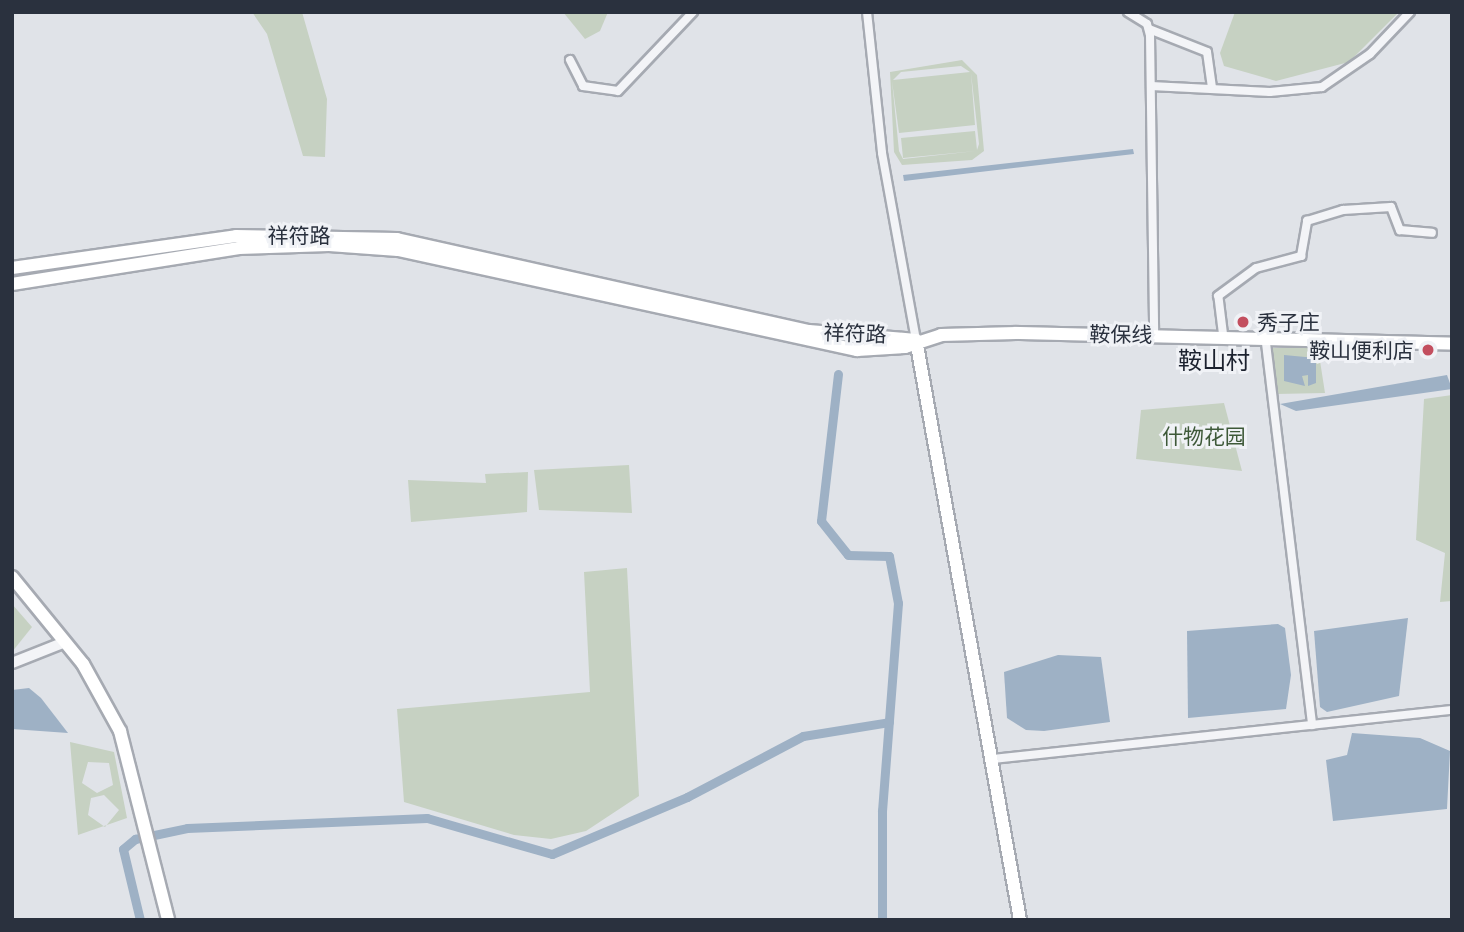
<!DOCTYPE html>
<meta charset="utf-8">
<style>
body{margin:0}
#map{position:relative;width:1464px;height:932px;overflow:hidden;background:#e0e3e8;font-family:Barlow,"Noto Sans SC",sans-serif}
div>[style]{position:absolute}
.green>*{inset:0;background:#c6d1c2}
.water>*{inset:0;background:#9eb1c5}
.canal>*{height:9px;margin:-4.5px;padding:0 4.5px;transform-origin:4.5px;border-radius:4.5px;background:#9eb1c5}
.roads{filter:drop-shadow(2px 0 #a6aab2) drop-shadow(-2px 0 #a6aab2) drop-shadow(0 2px #a6aab2) drop-shadow(0 -2px #a6aab2)}
.minor>*{height:8px;margin:-4px;padding:0 4px;transform-origin:4px;border-radius:4px;background:#f3f4f7}
.tertiary>*{height:10px;margin:-5px;padding:0 5px;transform-origin:5px;border-radius:5px;background:#f3f4f7}
.secondary>*{height:12px;margin:-6px;padding:0 6px;transform-origin:6px;border-radius:6px;background:#fff}
.dots>*{width:19px;height:19px;translate:-50% -50%;box-sizing:border-box;border:4px solid #f0f2f6;border-radius:50%}
span{translate:-50% -50%;white-space:nowrap;text-align:center;line-height:1.15;-webkit-text-stroke:6px #f0f2f6;paint-order:stroke}
.street-label{font-size:21px;color:#2a313e}
.poi-label{font-size:21px;color:#2a313e}
.left{translate:0 -50%;text-align:left}
.right{translate:-100% -50%;text-align:right}
.park-label{font-size:21px;color:#3e5939}
.quarter-label{font-size:24px;color:#1c222f}
.frame{position:absolute;inset:0;border:14px solid #2a313e;pointer-events:none}
</style>
<div id="map">
<div class="green">
<div style="clip-path:polygon(252px 12px,302px 12px,327px 99px,325px 157px,303px 156px,267px 34px)"></div>
<div style="clip-path:polygon(563px 12px,608px 12px,600px 31px,585px 39px)"></div>
<div style="clip-path:polygon(1235px 12px,1399px 12px,1349px 62px,1276px 81px,1224px 66px,1220px 53px)"></div>
<div style="clip-path:polygon(evenodd,962px 60px,977px 75px,984px 151px,972px 160px,902px 165px,894px 152px,890px 72px,962px 60px,961px 66px,970px 72px,893px 80px,901px 72px,961px 66px,962px 60px,971px 73px,979px 144px,977px 150px,975px 131px,901px 138px,903px 158px,976px 151px,903px 159px,899px 151px,892px 81px,899px 133px,975px 125px,971px 73px)"></div>
<div style="clip-path:polygon(1271px 348px,1318px 348px,1325px 393px,1276px 394px)"></div>
<div style="clip-path:polygon(1452px 395px,1452px 601px,1440px 602px,1445px 553px,1416px 540px,1424px 399px)"></div>
<div style="clip-path:polygon(1224px 403px,1242px 471px,1136px 459px,1141px 410px)"></div>
<div style="clip-path:polygon(629px 465px,632px 513px,539px 510px,534px 470px)"></div>
<div style="clip-path:polygon(528px 472px,527px 512px,411px 522px,408px 480px,486px 483px,485px 474px)"></div>
<div style="clip-path:polygon(627px 568px,639px 796px,586px 831px,551px 839px,514px 835px,404px 802px,397px 709px,590px 692px,584px 572px)"></div>
<div style="clip-path:polygon(12px 604px,32px 627px,12px 652px)"></div>
<div style="clip-path:polygon(evenodd,70px 742px,114px 752px,127px 818px,78px 835px,70px 742px,88px 762px,109px 763px,113px 785px,97px 793px,82px 783px,88px 762px,70px 742px,104px 795px,119px 810px,105px 827px,88px 815px,91px 798px,104px 795px)"></div>
</div>
<div class="water">
<div style="clip-path:polygon(1133px 149px,1134px 154px,904px 181px,903px 175px)"></div>
<div style="clip-path:polygon(1284px 355px,1316px 358px,1316px 383px,1308px 386px,1308px 375px,1302px 376px,1305px 386px,1284px 381px)"></div>
<div style="clip-path:polygon(1447px 375px,1452px 389px,1296px 411px,1280px 404px)"></div>
<div style="clip-path:polygon(1408px 618px,1399px 696px,1327px 712px,1320px 707px,1314px 631px)"></div>
<div style="clip-path:polygon(1278px 624px,1285px 628px,1291px 675px,1286px 709px,1188px 718px,1187px 631px)"></div>
<div style="clip-path:polygon(1058px 655px,1101px 657px,1110px 722px,1044px 731px,1026px 730px,1007px 718px,1004px 672px)"></div>
<div style="clip-path:polygon(29px 688px,41px 698px,68px 733px,12px 729px,12px 690px)"></div>
<div style="clip-path:polygon(1352px 733px,1420px 738px,1450px 751px,1447px 809px,1333px 821px,1326px 760px,1347px 755px)"></div>
</div>
<div class="canal">
<div style="left:838px;top:374px;width:148px;rotate:96.6deg"></div>
<div style="left:821px;top:521px;width:43px;rotate:51.5deg"></div>
<div style="left:848px;top:555px;width:41px;rotate:1.4deg"></div>
<div style="left:889px;top:556px;width:48px;rotate:79.2deg"></div>
<div style="left:898px;top:603px;width:209px;rotate:94.4deg"></div>
<div style="left:882px;top:811px;width:109px;rotate:90deg"></div>
<div style="left:140px;top:920px;width:73px;rotate:-103.5deg"></div>
<div style="left:123px;top:849px;width:16px;rotate:-40deg"></div>
<div style="left:135px;top:839px;width:53px;rotate:-11.9deg"></div>
<div style="left:187px;top:828px;width:240px;rotate:-2.4deg"></div>
<div style="left:427px;top:818px;width:130px;rotate:16.1deg"></div>
<div style="left:552px;top:854px;width:147px;rotate:-22.9deg"></div>
<div style="left:687px;top:797px;width:131px;rotate:-27.7deg"></div>
<div style="left:803px;top:736px;width:87px;rotate:-9.2deg"></div>
</div>
<div class="roads">
<div class="minor">
<div style="left:867px;top:12px;width:142px;rotate:83.9deg"></div>
<div style="left:882px;top:153px;width:190px;rotate:79.7deg"></div>
<div style="left:1128px;top:12px;width:22px;rotate:32deg"></div>
<div style="left:1147px;top:24px;width:11px;rotate:75deg"></div>
<div style="left:1150px;top:35px;width:299px;rotate:89.2deg"></div>
<div style="left:1149px;top:29px;width:62px;rotate:21.6deg"></div>
<div style="left:1207px;top:52px;width:37px;rotate:82deg"></div>
<div style="left:570px;top:60px;width:29px;rotate:63deg"></div>
<div style="left:583px;top:86px;width:35px;rotate:8deg"></div>
<div style="left:618px;top:91px;width:109px;rotate:-46.5deg"></div>
<div style="left:1151px;top:86px;width:119px;rotate:2.9deg"></div>
<div style="left:1270px;top:92px;width:52px;rotate:-5.5deg"></div>
<div style="left:1322px;top:87px;width:58px;rotate:-34.5deg"></div>
<div style="left:1370px;top:54px;width:58px;rotate:-46.4deg"></div>
<div style="left:1223px;top:334px;width:38px;rotate:-97deg"></div>
<div style="left:1218px;top:296px;width:47px;rotate:-36.4deg"></div>
<div style="left:1256px;top:268px;width:47px;rotate:-14.9deg"></div>
<div style="left:1301px;top:256px;width:36px;rotate:-80deg"></div>
<div style="left:1307px;top:221px;width:38px;rotate:-17deg"></div>
<div style="left:1343px;top:210px;width:48px;rotate:-3.6deg"></div>
<div style="left:1391px;top:207px;width:25px;rotate:69deg"></div>
<div style="left:1400px;top:230px;width:32px;rotate:5deg"></div>
<div style="left:1265px;top:335px;width:393px;rotate:83.1deg"></div>
<div style="left:992px;top:759px;width:463px;rotate:-6.1deg"></div>
</div>
<div class="tertiary">
<div style="left:12px;top:663px;width:57px;rotate:-21.6deg"></div>
</div>
<div class="secondary">
<div style="left:12px;top:268px;width:226px;rotate:-8.1deg"></div>
<div style="left:236px;top:236px;width:161px;rotate:1.1deg"></div>
<div style="left:397px;top:239px;width:422px;rotate:12.6deg"></div>
<div style="left:809px;top:331px;width:107px;rotate:4.8deg"></div>
<div style="left:12px;top:284px;width:230px;rotate:-9deg"></div>
<div style="left:239px;top:248px;width:90px;rotate:-1.9deg"></div>
<div style="left:329px;top:245px;width:69px;rotate:4.1deg"></div>
<div style="left:398px;top:250px;width:470px;rotate:12.3deg"></div>
<div style="left:857px;top:350px;width:48px;rotate:-3.6deg"></div>
<div style="left:905px;top:347px;width:38px;rotate:-18deg"></div>
<div style="left:941px;top:335px;width:75px;rotate:-1.5deg"></div>
<div style="left:1016px;top:333px;width:436px;rotate:1.4deg"></div>
<div style="left:916px;top:340px;width:589px;rotate:79.83deg"></div>
<div style="left:12px;top:577px;width:112px;rotate:50.8deg"></div>
<div style="left:83px;top:664px;width:77px;rotate:61.1deg"></div>
<div style="left:120px;top:731px;width:195px;rotate:75.7deg"></div>
</div>
</div>
<div class="dots">
<div style="left:1243px;top:322px;background:#c34f5f"></div>
<div style="left:1428px;top:350px;background:#c34f5f"></div>
</div>
<div class="street-label">
<span style="left:299px;top:235px">祥符路</span>
<span style="left:855px;top:333px;rotate:2deg">祥符路</span>
<span style="left:1121px;top:334px;rotate:1deg">鞍保线</span>
</div>
<div class="poi-label">
<span class="left" style="left:1257px;top:322px">秀子庄</span>
<span class="right" style="left:1414px;top:350px">鞍山便利店</span>
</div>
<div class="park-label">
<span style="left:1204px;top:436px">什物花园</span>
</div>
<div class="quarter-label">
<span style="left:1214px;top:360px">鞍山村</span>
</div>
<div class="frame"></div>
</div>
